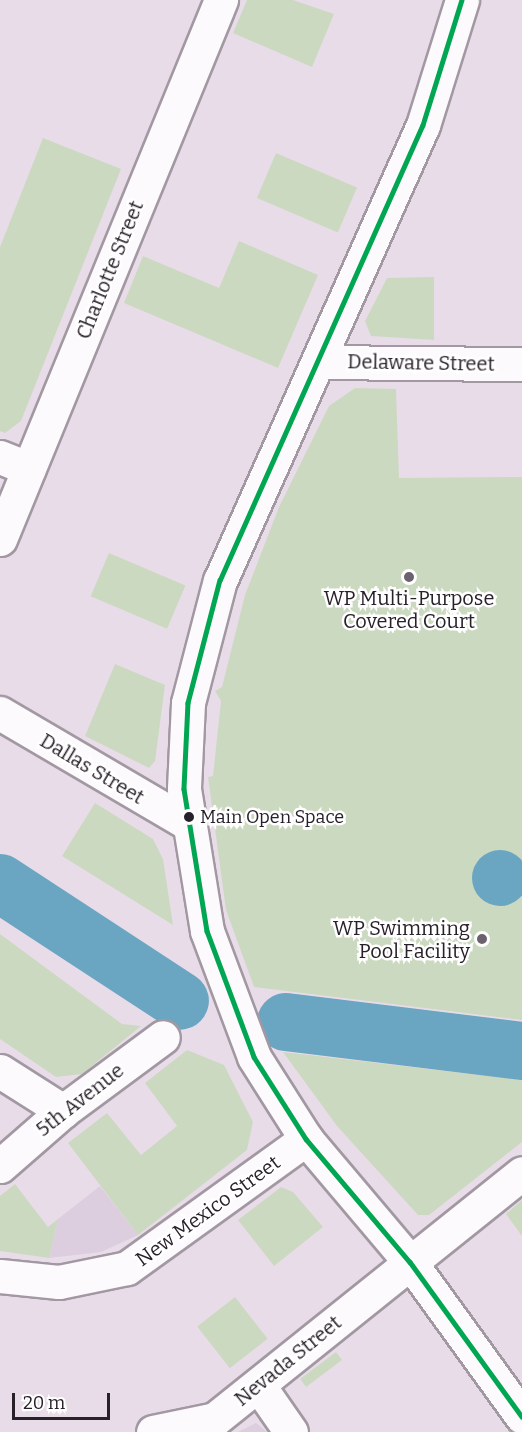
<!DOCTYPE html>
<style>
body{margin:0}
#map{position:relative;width:522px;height:1432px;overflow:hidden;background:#e9dce9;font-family:Bitter,serif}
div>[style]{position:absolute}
.commercial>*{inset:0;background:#dccede}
.green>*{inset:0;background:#ccd9c1;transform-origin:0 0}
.water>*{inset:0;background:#6aa5c2}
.round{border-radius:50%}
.river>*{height:58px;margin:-29px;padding:0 29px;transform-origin:29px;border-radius:29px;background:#6aa5c2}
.roads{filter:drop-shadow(2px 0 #a298a2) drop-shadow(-2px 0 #a298a2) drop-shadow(0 2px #a298a2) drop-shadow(0 -2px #a298a2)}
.minor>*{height:33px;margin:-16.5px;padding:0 16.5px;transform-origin:16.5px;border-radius:16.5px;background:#fcfafc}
.bus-1>*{height:4.5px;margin:-2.25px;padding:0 2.25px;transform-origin:2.25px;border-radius:2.25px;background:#00a651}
.dots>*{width:16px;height:16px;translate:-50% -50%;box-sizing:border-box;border:3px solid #fff;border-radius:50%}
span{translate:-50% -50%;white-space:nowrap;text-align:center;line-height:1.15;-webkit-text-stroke:5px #fff;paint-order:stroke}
.bus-label{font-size:18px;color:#29212a}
.left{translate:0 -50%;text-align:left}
.street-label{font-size:20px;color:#29212a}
.poi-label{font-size:20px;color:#29212a}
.right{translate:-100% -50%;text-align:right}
.scale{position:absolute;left:12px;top:1393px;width:98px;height:27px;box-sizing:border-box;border:3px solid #29212a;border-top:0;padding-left:8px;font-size:18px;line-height:21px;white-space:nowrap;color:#29212a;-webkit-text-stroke:4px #fff;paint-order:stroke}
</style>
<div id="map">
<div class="commercial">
<div style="clip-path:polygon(100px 1186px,138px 1235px,101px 1252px,49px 1258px,58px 1219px)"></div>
<div style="clip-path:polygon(256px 1423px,267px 1432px,238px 1432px)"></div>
</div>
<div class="green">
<div style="clip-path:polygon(247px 0,293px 0,334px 14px,312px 67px,233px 33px)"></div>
<div style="clip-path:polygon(43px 138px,121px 169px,21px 421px,5px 433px,0 431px,0 247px)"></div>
<div style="left:276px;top:153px;width:88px;height:49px;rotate:23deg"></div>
<div style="clip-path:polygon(239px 241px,318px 275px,278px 368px,124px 303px,143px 256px,219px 288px)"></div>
<div style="clip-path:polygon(434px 277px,434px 340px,371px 336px,365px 321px,387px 278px)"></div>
<div style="clip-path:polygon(355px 388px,396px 389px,399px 478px,522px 477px,522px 1020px,254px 987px,226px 910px,208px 777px,213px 776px,221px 701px,215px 691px,222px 687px,245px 595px,279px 507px,329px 406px)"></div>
<div style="left:109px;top:553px;width:83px;height:47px;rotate:23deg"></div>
<div style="clip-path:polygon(115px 664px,165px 685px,155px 761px,149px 768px,85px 736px)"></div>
<div style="clip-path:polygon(95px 803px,153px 839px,163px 859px,173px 925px,62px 856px)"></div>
<div style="clip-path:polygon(0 934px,122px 1024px,141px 1026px,82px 1074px,56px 1077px,0 1039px)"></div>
<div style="clip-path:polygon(187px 1050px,224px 1065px,253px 1122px,247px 1150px,138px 1235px,68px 1143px,107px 1113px,141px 1155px,177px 1126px,145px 1083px)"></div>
<div style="clip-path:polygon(283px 1052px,522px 1080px,522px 1142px,429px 1215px,418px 1215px,337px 1126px)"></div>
<div style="clip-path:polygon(15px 1184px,48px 1227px,58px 1219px,49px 1258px,0 1251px,0 1196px)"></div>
<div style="clip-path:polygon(281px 1187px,293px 1192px,323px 1227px,274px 1266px,238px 1220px)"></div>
<div style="clip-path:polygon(522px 1200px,522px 1236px,506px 1214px)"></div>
<div style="left:235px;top:1297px;width:53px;height:48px;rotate:52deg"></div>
<div style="left:336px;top:1352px;width:10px;height:45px;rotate:53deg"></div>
</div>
<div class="water">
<div class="round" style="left:472px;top:850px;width:56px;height:56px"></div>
</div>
<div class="river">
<div style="left:0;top:883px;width:215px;rotate:33.2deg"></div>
<div style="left:286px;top:1022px;width:238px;rotate:7deg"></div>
</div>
<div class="roads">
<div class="minor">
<div style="left:462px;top:0;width:131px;rotate:107.3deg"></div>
<div style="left:423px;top:125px;width:498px;rotate:114deg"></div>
<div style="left:220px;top:580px;width:127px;rotate:104.6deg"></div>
<div style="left:188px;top:703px;width:86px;rotate:92.7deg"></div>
<div style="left:184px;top:789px;width:144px;rotate:80.8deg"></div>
<div style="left:207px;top:931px;width:134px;rotate:69.5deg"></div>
<div style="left:254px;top:1057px;width:97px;rotate:57.6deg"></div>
<div style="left:306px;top:1139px;width:161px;rotate:49.8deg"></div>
<div style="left:410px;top:1262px;width:191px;rotate:54.1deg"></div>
<div style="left:320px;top:362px;width:202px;rotate:0.6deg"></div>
<div style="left:0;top:457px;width:31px;rotate:22deg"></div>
<div style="left:0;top:539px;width:583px;rotate:-67.71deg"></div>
<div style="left:0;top:713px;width:216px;rotate:30.4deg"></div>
<div style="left:0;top:1071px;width:75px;rotate:32.4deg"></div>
<div style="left:0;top:1166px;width:84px;rotate:-41.1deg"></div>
<div style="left:63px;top:1111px;width:124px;rotate:-36.5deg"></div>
<div style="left:0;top:1276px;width:59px;rotate:5.8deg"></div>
<div style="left:59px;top:1282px;width:69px;rotate:-11.6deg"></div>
<div style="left:127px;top:1268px;width:221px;rotate:-35.8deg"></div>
<div style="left:259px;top:1386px;width:56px;rotate:55.2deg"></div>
<div style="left:153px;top:1432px;width:63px;rotate:-11.8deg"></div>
<div style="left:215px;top:1419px;width:393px;rotate:-38.7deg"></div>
</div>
</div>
<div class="bus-1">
<div style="left:462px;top:0;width:131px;rotate:107.3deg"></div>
<div style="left:423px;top:125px;width:498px;rotate:114deg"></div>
<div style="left:220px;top:580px;width:127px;rotate:104.6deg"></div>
<div style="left:188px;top:703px;width:86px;rotate:92.7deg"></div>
<div style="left:184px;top:789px;width:144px;rotate:80.8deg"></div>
<div style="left:207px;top:931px;width:134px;rotate:69.5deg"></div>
<div style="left:254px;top:1057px;width:97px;rotate:57.6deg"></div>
<div style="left:306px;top:1139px;width:161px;rotate:49.8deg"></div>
<div style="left:410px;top:1262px;width:191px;rotate:54.1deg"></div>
</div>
<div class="dots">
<div style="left:409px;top:577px;background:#6c626d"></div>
<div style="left:189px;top:817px;background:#29212a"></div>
<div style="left:482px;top:939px;background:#6c626d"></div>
</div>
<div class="bus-label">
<span class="left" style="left:200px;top:817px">Main Open Space</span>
</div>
<div class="street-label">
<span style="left:110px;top:270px;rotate:-68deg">Charlotte Street</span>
<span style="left:421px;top:363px;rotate:1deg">Delaware Street</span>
<span style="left:92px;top:769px;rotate:31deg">Dallas Street</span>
<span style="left:80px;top:1100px;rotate:-38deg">5th Avenue</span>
<span style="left:208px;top:1211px;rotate:-36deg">New Mexico Street</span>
<span style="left:288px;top:1361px;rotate:-39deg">Nevada Street</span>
</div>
<div class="poi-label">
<span style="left:409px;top:610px">WP Multi-Purpose<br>Covered Court</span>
<span class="right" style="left:470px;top:940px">WP Swimming<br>Pool Facility</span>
</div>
<div class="scale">20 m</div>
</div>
